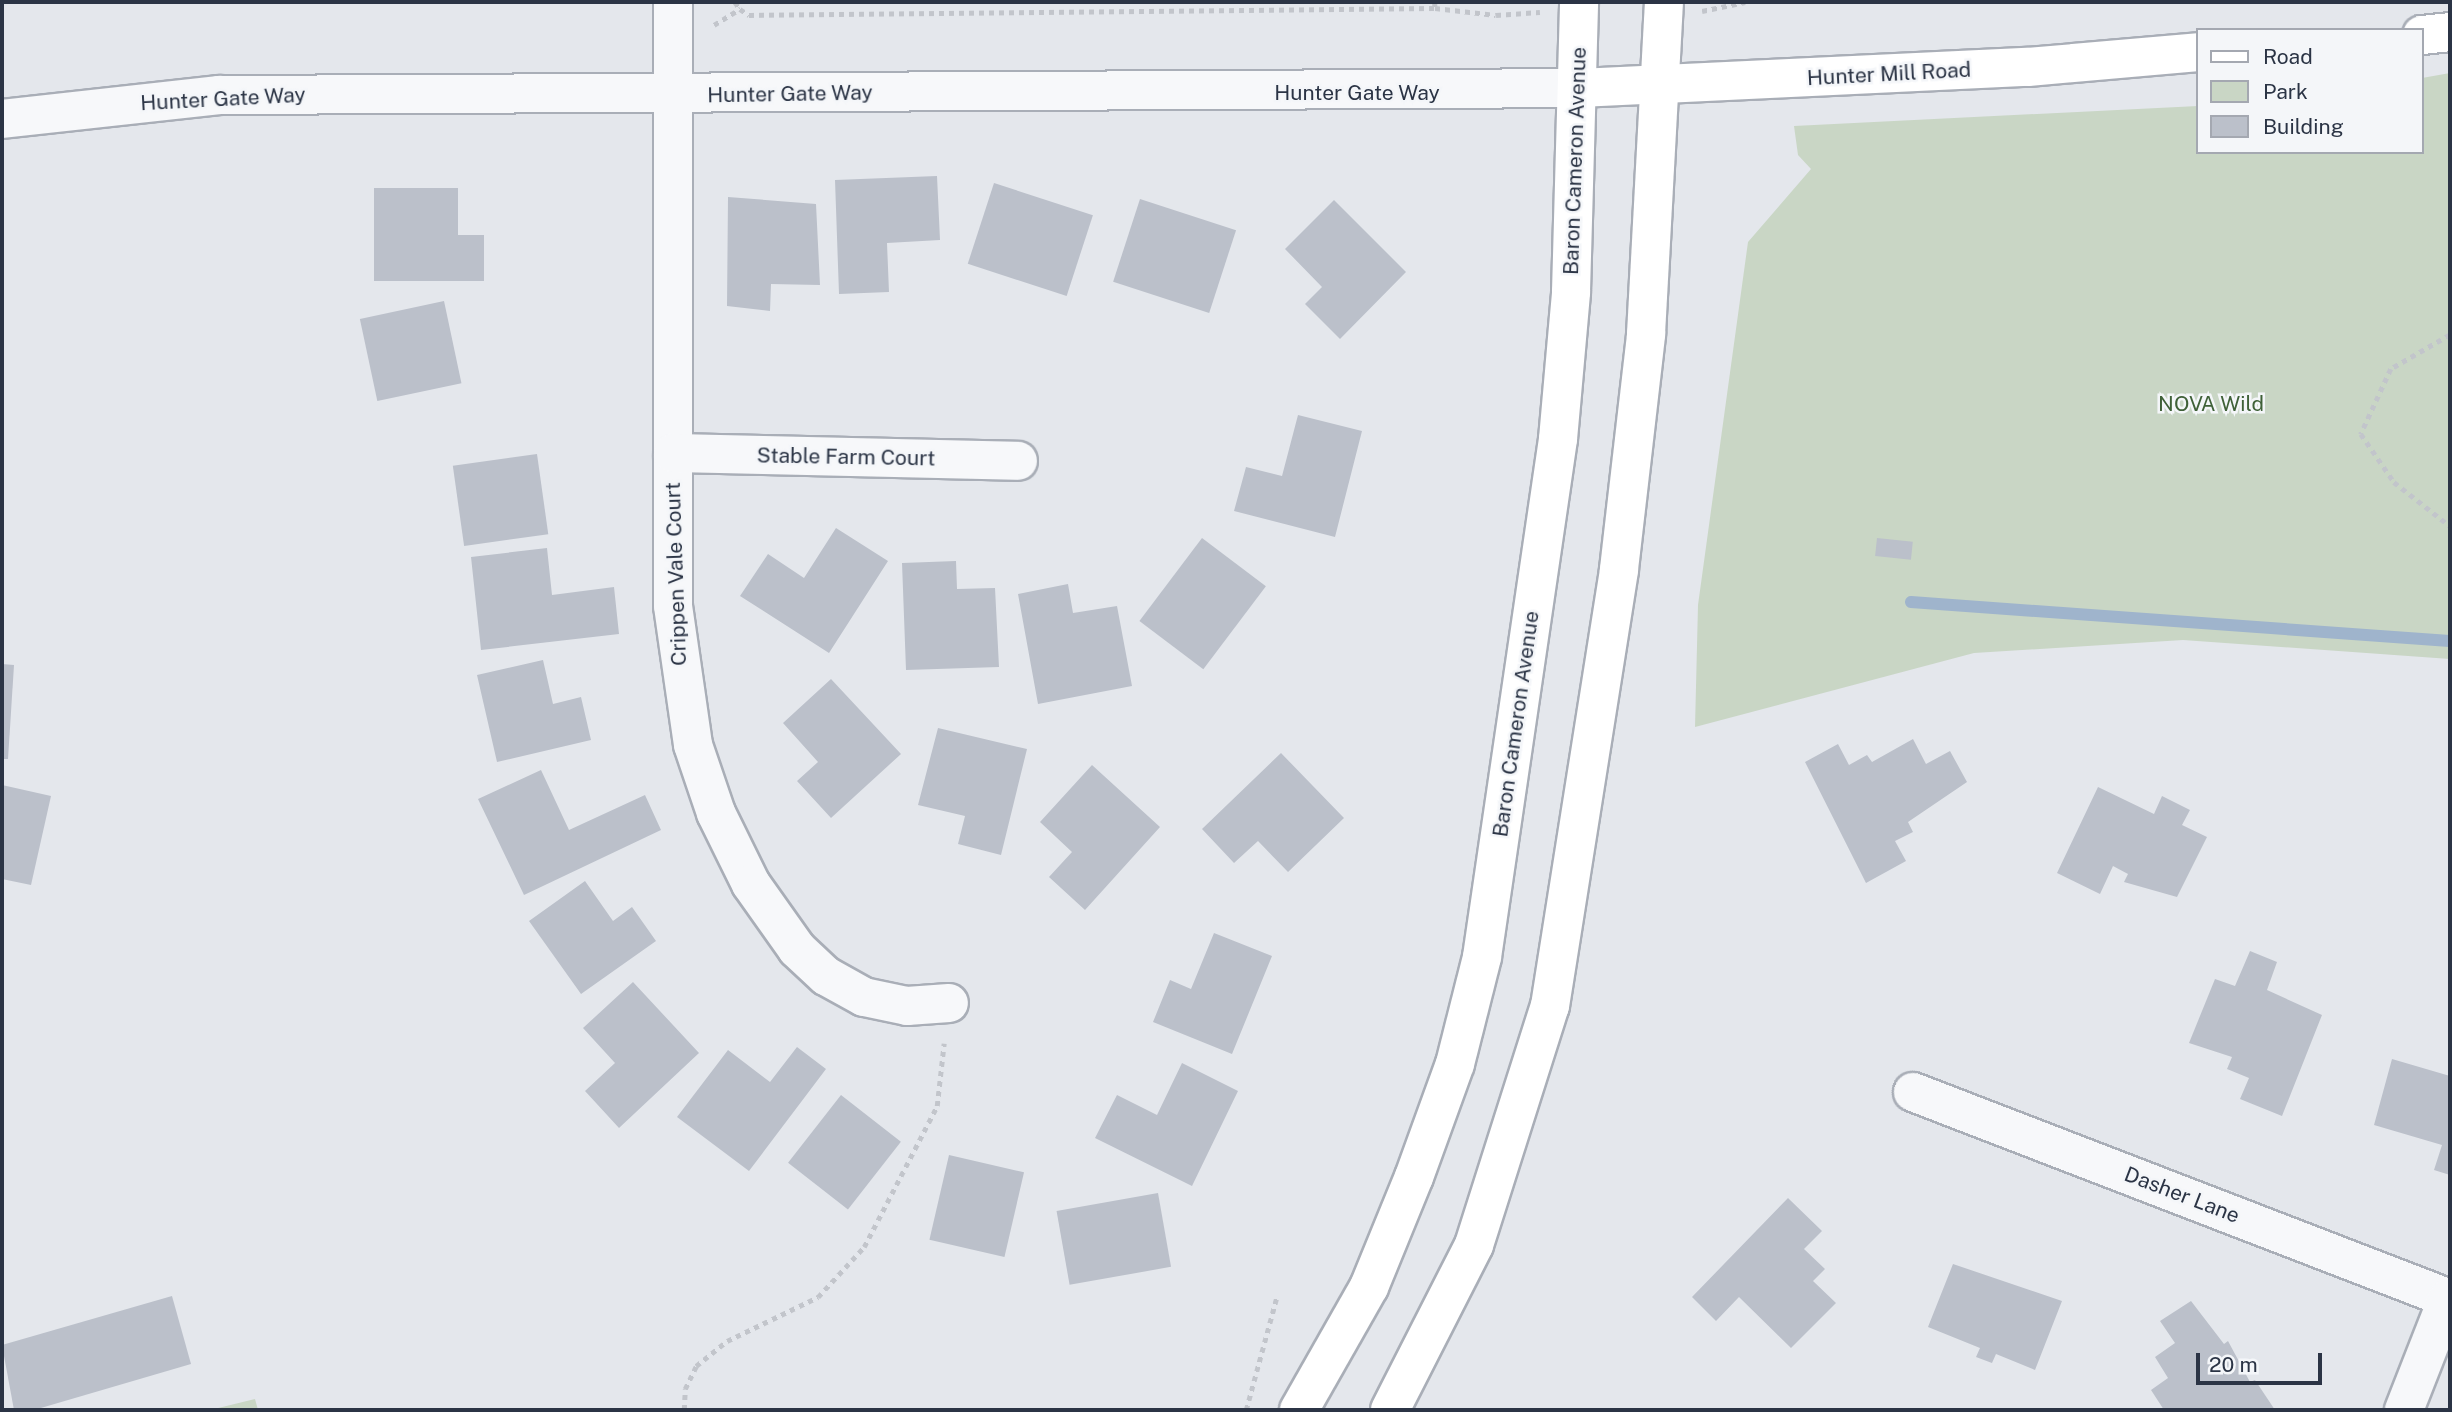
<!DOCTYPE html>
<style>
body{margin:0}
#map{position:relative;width:2452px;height:1412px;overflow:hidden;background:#e4e7ec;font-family:"Public Sans",sans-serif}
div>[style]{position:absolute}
.green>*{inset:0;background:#c9d6c5}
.stream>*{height:12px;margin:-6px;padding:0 6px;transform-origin:6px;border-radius:6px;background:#9fb4cc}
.building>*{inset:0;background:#bbc0ca;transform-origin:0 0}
.path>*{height:4.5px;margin-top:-2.25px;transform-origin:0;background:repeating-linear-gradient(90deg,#c2c5cb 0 5px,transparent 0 10px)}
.roads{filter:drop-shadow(2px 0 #a9aeb7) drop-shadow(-2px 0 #a9aeb7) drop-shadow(0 2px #a9aeb7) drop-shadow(0 -2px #a9aeb7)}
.minor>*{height:38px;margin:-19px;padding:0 19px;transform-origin:19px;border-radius:19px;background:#f7f8fa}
.major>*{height:38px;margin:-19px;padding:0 19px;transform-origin:19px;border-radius:19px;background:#fff}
span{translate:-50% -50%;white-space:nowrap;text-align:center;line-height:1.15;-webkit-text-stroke:5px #f4f6f9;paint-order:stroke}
.street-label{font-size:21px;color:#2b3445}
.park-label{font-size:21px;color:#3f6138}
.frame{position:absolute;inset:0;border:4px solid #2b3445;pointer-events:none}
.legend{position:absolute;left:2196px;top:28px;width:228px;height:126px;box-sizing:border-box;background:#f4f6f9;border:2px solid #a4a8b1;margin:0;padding:9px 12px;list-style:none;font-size:21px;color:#2b3445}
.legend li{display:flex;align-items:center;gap:14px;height:35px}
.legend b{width:35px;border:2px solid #a4a8b1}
.scale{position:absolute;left:2196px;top:1353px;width:126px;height:32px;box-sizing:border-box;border:4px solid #2b3445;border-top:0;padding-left:9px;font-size:21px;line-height:24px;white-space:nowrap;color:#2b3445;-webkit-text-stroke:5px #f4f6f9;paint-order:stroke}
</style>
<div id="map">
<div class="green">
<div style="clip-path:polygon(2450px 73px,2450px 659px,2183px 640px,1974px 653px,1695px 727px,1698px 605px,1748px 242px,1811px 169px,1798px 155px,1794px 126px,2198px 106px,2198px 152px,2422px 152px,2422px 78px)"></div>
<div style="clip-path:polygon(255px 1399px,258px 1410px,210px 1410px)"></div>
</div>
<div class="stream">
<div style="left:1911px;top:602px;width:540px;rotate:4.14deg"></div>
</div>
<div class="building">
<div style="clip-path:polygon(937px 176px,940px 240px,887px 243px,889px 292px,839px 294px,835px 180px)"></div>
<div style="left:994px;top:183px;width:104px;height:85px;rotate:18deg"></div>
<div style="clip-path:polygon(374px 188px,458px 188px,458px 235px,484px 235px,484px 281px,374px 281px)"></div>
<div style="clip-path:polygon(728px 197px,816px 204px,820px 285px,771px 284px,770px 311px,727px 306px)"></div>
<div style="left:1140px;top:199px;width:101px;height:87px;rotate:18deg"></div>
<div style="clip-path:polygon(1334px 200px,1406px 272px,1340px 339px,1305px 304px,1322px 287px,1285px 249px)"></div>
<div style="left:444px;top:301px;width:84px;height:86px;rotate:78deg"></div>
<div style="clip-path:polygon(1298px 415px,1362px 431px,1335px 537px,1234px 511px,1246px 467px,1282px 476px)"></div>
<div style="left:537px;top:454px;width:81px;height:85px;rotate:82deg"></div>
<div style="clip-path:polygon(836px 528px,888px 561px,829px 653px,740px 596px,768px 554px,804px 578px)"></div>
<div style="left:1202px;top:538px;width:80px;height:104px;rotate:37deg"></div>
<div style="left:1877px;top:538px;width:36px;height:18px;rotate:6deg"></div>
<div style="clip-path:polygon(547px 548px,552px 595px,614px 587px,619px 634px,481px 650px,471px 557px)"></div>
<div style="clip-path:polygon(956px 561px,957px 589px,995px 588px,999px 667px,906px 670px,902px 563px)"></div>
<div style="clip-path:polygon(1068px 584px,1073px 613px,1117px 606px,1132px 686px,1038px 704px,1018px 594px)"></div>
<div style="clip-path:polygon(543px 660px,553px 704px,581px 697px,591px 740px,497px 762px,477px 675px)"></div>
<div style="clip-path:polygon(2px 664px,14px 665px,8px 759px,2px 759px)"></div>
<div style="clip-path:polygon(831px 679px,901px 754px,831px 818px,797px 781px,818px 762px,783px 723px)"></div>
<div style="clip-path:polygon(938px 728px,1027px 749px,1001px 855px,958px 844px,965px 816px,918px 805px)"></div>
<div style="clip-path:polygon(1913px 739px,1926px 764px,1950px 751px,1967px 782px,1908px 822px,1913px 832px,1895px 841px,1906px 861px,1866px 883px,1805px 762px,1838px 744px,1849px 765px,1867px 755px,1872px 762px)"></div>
<div style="clip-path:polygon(1281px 753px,1344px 818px,1288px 872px,1258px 841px,1234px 863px,1202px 829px)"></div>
<div style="clip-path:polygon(1092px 765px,1160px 827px,1085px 910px,1049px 877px,1072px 852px,1040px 822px)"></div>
<div style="clip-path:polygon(541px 770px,569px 830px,645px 795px,661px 830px,524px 895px,478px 799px)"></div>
<div style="clip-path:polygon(2px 785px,51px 796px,31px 885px,2px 879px)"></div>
<div style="clip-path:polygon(2098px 787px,2154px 814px,2162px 796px,2190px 810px,2182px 825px,2207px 837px,2177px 897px,2124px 882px,2128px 874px,2113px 866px,2100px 894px,2057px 873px)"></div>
<div style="clip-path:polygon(585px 881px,613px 921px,632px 907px,656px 941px,581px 994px,529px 921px)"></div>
<div style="clip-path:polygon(1214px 933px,1272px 956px,1232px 1054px,1153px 1022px,1170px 980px,1191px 989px)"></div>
<div style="clip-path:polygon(2250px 951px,2277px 962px,2267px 990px,2322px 1015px,2282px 1116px,2240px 1099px,2249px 1078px,2227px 1069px,2232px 1057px,2189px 1043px,2215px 979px,2235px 986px)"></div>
<div style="clip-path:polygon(633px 982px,699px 1053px,619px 1128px,585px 1091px,615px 1063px,583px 1028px)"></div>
<div style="clip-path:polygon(797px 1047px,826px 1069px,749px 1171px,677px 1117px,728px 1050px,770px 1082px)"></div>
<div style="clip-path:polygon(2392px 1059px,2450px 1076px,2450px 1175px,2434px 1170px,2442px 1145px,2374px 1125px)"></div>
<div style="clip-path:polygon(1182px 1063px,1238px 1091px,1192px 1186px,1095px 1138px,1117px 1095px,1157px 1115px)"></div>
<div style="left:841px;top:1095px;width:76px;height:86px;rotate:38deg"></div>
<div style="left:949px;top:1155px;width:77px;height:87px;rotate:13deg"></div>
<div style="left:1158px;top:1193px;width:75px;height:103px;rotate:80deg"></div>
<div style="clip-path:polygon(1788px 1198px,1822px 1231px,1804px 1249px,1825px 1269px,1813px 1281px,1836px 1303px,1791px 1348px,1739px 1297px,1716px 1321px,1692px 1297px)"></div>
<div style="clip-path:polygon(1953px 1264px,2062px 1301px,2035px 1370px,1996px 1354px,1992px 1363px,1976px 1357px,1980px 1348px,1928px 1327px)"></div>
<div style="clip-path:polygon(172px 1296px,191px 1364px,34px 1410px,14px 1410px,2px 1345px)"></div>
<div style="clip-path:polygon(2191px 1301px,2224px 1344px,2228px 1341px,2250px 1382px,2255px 1380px,2275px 1410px,2164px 1410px,2151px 1390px,2168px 1378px,2155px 1357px,2175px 1343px,2160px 1321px)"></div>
</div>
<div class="path">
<div style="left:735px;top:2px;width:9px;rotate:54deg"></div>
<div style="left:1435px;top:2px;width:6px;rotate:90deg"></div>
<div style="left:1435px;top:8px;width:61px;rotate:6.5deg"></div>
<div style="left:1496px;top:15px;width:44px;rotate:-3.9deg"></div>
<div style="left:1702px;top:11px;width:44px;rotate:-11.8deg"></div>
<div style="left:714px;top:25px;width:31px;rotate:-32deg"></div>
<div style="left:740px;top:9px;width:11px;rotate:34deg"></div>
<div style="left:749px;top:15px;width:686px;rotate:-0.58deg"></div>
<div style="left:2450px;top:335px;width:68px;rotate:150deg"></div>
<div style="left:2391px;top:369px;width:72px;rotate:114.8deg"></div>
<div style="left:2361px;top:434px;width:58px;rotate:55.5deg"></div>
<div style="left:2394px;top:482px;width:71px;rotate:38.2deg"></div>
<div style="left:684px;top:1410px;width:21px;rotate:-87deg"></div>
<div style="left:685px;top:1389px;width:25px;rotate:-64deg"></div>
<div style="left:696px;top:1366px;width:40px;rotate:-39deg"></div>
<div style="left:727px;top:1341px;width:101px;rotate:-25.8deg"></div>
<div style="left:818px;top:1297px;width:68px;rotate:-47.4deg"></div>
<div style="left:864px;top:1247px;width:159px;rotate:-62.6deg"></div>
<div style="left:937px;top:1106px;width:63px;rotate:-83.7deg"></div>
<div style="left:1246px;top:1410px;width:118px;rotate:-74.8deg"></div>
</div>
<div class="roads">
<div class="minor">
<div style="left:673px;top:2px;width:604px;rotate:90deg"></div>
<div style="left:673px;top:606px;width:140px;rotate:81.8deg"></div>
<div style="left:693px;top:745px;width:72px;rotate:71.3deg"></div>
<div style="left:716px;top:813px;width:79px;rotate:63.8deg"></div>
<div style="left:751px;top:884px;width:80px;rotate:54.7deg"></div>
<div style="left:797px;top:949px;width:40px;rotate:43deg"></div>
<div style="left:826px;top:976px;width:43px;rotate:28.9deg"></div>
<div style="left:864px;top:997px;width:44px;rotate:11.8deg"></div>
<div style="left:907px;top:1006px;width:42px;rotate:-4.1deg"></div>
<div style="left:2px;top:119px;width:218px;rotate:-6.3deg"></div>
<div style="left:219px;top:95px;width:1360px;rotate:-0.29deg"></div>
<div style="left:673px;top:453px;width:345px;rotate:1.3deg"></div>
<div style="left:1913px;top:1092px;width:576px;rotate:21.08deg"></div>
<div style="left:2404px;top:1410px;width:120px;rotate:-68.6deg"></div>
</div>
<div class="major">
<div style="left:2422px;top:35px;width:28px;rotate:-6deg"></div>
<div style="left:1579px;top:88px;width:449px;rotate:-2.7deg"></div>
<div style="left:2028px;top:67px;width:171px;rotate:-5deg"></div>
<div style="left:1299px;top:1410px;width:142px;rotate:-60.4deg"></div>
<div style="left:1369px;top:1287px;width:119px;rotate:-67.8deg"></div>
<div style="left:1414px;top:1177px;width:120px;rotate:-70.1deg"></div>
<div style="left:1455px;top:1064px;width:110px;rotate:-75.8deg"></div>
<div style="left:1482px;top:957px;width:524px;rotate:-81.65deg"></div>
<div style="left:1558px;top:439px;width:148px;rotate:-84.9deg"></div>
<div style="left:1571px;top:292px;width:290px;rotate:-88.4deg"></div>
<div style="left:1390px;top:1410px;width:185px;rotate:-63deg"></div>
<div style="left:1474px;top:1245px;width:251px;rotate:-72.4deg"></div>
<div style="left:1550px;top:1006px;width:442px;rotate:-81deg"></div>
<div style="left:1619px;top:569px;width:237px;rotate:-83.4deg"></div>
<div style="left:1646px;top:334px;width:332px;rotate:-86.9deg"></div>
</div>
</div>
<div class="street-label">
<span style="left:1889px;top:74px;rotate:-3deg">Hunter Mill Road</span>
<span style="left:1357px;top:93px">Hunter Gate Way</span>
<span style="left:790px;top:94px;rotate:-1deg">Hunter Gate Way</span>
<span style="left:223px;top:99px;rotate:-3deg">Hunter Gate Way</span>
<span style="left:1575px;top:161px;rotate:-88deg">Baron Cameron Avenue</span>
<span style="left:846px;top:457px;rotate:1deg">Stable Farm Court</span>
<span style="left:676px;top:574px;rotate:-92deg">Crippen Vale Court</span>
<span style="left:1516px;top:724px;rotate:-82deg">Baron Cameron Avenue</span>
<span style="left:2182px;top:1195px;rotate:21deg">Dasher Lane</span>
</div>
<div class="park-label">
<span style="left:2211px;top:404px">NOVA Wild</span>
</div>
<div class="frame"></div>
<ul class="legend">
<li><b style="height:9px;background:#fff"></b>Road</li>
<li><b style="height:19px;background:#c9d6c5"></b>Park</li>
<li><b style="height:19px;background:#bbc0ca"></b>Building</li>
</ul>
<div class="scale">20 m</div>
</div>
